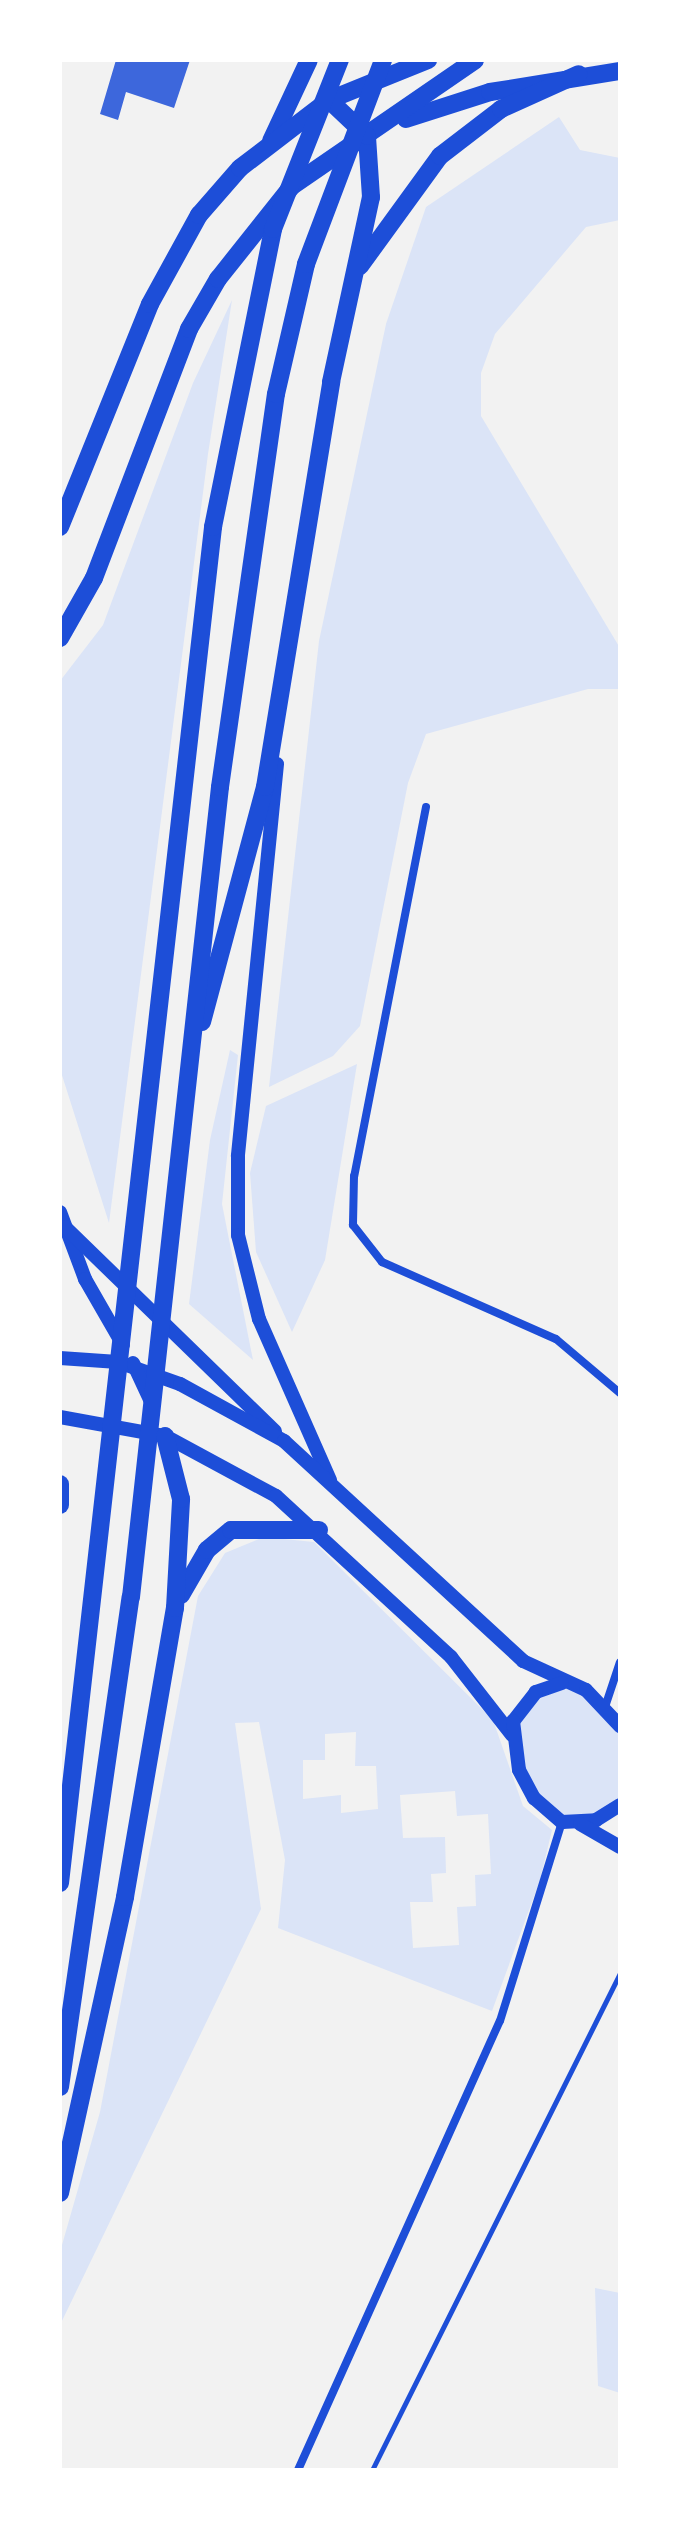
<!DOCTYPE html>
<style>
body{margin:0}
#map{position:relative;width:680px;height:2530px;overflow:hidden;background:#f2f2f2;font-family:Lato,sans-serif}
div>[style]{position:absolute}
.green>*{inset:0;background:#dbe4f7}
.building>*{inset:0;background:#3d67dc}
.service>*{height:5px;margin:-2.5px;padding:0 2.5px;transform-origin:2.5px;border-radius:2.5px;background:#1d4ed8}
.minor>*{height:8px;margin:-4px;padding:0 4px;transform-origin:4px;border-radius:4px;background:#1d4ed8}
.tertiary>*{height:14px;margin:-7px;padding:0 7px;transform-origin:7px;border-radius:7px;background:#1d4ed8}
.trunk>*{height:18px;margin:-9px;padding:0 9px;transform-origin:9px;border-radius:9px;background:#1d4ed8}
span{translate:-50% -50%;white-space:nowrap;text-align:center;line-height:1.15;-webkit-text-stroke:7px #fff;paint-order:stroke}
.frame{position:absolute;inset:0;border:62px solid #fff;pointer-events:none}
</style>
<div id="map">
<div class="green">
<div style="clip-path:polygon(559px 117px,580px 150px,620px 158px,620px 220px,586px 227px,495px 334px,481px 373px,481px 416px,620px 648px,620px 689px,588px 689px,426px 734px,408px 783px,360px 1026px,333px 1056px,269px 1087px,319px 641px,386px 324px,426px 207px)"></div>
<div style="clip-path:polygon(232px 300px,208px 454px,109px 1223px,60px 1069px,60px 681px,103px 625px,193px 383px)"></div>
<div style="clip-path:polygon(230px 1050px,238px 1055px,222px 1204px,253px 1360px,189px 1304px,210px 1140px)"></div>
<div style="clip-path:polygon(357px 1064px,325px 1260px,292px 1332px,256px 1252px,250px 1173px,266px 1106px)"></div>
<div style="clip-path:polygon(evenodd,264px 1537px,314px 1542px,493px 1720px,523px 1806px,552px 1830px,540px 1880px,492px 2011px,278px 1928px,285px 1860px,259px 1722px,235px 1723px,261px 1909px,60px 2325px,60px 2252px,100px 2112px,198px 1596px,225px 1553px,264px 1537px,356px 1732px,355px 1766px,376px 1766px,378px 1809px,341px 1813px,341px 1795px,303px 1799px,303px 1760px,325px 1760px,325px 1734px,356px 1732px,264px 1537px,455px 1791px,457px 1816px,488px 1814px,491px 1874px,475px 1875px,476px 1906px,457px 1907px,459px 1945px,413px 1948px,410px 1902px,433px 1902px,431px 1874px,446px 1873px,445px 1837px,403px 1838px,400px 1795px,455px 1791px)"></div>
<div style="clip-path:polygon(562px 1683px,586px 1690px,620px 1726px,620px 1805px,580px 1824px,534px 1798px,512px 1746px,523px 1703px)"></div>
<div style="clip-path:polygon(595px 2288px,620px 2293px,620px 2393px,598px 2386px)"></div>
</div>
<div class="building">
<div style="clip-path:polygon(116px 60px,190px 60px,174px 108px,126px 92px,118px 120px,100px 114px)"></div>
</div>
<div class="service">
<div style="left:372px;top:2470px;width:555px;rotate:-63.48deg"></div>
</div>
<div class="minor">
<div style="left:426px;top:807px;width:376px;rotate:101deg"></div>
<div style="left:354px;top:1176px;width:49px;rotate:91.2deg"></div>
<div style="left:353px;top:1225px;width:47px;rotate:51.9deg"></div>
<div style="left:382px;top:1262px;width:190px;rotate:23.9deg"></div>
<div style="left:556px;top:1339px;width:84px;rotate:40.2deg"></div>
<div style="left:606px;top:1704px;width:44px;rotate:-71.6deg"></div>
<div style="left:298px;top:2470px;width:492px;rotate:-65.8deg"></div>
<div style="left:500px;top:2021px;width:208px;rotate:-72.7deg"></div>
</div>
<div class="tertiary">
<div style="left:277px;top:764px;width:394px;rotate:95.7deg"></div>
<div style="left:238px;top:1156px;width:79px;rotate:90deg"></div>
<div style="left:238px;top:1235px;width:87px;rotate:76deg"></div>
<div style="left:259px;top:1319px;width:176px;rotate:66.2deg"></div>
<div style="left:60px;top:1212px;width:72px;rotate:69.5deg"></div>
<div style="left:85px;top:1279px;width:76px;rotate:60.1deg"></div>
<div style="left:65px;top:1227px;width:293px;rotate:44.2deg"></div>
<div style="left:60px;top:1358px;width:58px;rotate:3.9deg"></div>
<div style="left:118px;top:1362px;width:66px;rotate:19.5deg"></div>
<div style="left:180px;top:1384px;width:119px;rotate:28.7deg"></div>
<div style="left:284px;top:1441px;width:325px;rotate:42.6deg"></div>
<div style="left:523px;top:1661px;width:69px;rotate:24.7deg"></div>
<div style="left:586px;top:1690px;width:50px;rotate:46.6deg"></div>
<div style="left:133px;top:1363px;width:47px;rotate:65.1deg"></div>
<div style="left:60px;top:1417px;width:107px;rotate:10.3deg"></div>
<div style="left:165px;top:1436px;width:126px;rotate:28.4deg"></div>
<div style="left:276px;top:1496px;width:238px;rotate:42.6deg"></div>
<div style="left:451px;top:1657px;width:99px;rotate:52deg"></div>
<div style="left:562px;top:1683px;width:28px;rotate:161deg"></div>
<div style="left:536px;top:1692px;width:37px;rotate:128deg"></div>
<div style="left:513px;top:1721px;width:49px;rotate:83deg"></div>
<div style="left:519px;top:1770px;width:32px;rotate:62deg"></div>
<div style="left:534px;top:1798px;width:37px;rotate:41deg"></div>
<div style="left:562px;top:1822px;width:34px;rotate:-3deg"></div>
<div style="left:596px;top:1820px;width:28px;rotate:-32deg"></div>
<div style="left:580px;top:1824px;width:46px;rotate:29.9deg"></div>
</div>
<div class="trunk">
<div style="left:406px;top:119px;width:88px;rotate:-17.8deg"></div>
<div style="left:490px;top:92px;width:132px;rotate:-9.2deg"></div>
<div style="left:271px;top:141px;width:89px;rotate:-64.9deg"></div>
<div style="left:360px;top:266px;width:136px;rotate:-54deg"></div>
<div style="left:440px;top:156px;width:77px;rotate:-37.6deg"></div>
<div style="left:501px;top:109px;width:85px;rotate:-24.2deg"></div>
<div style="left:60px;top:527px;width:240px;rotate:-68deg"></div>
<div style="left:150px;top:304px;width:102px;rotate:-61.2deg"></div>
<div style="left:199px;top:215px;width:62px;rotate:-48.9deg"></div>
<div style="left:240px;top:168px;width:112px;rotate:-37.4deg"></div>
<div style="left:329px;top:100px;width:107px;rotate:-22deg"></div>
<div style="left:60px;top:638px;width:69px;rotate:-60.5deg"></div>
<div style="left:94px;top:578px;width:267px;rotate:-69.1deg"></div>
<div style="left:189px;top:329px;width:58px;rotate:-59.9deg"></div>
<div style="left:218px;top:279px;width:119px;rotate:-51.5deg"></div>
<div style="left:292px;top:186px;width:222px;rotate:-34.5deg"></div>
<div style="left:202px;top:1022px;width:243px;rotate:-75deg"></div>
<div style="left:265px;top:787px;width:410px;rotate:-80.7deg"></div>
<div style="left:331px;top:382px;width:189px;rotate:-77.8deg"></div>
<div style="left:371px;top:197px;width:61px;rotate:-93.8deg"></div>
<div style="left:367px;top:136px;width:52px;rotate:-136.5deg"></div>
<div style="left:60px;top:1484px;width:21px;rotate:90deg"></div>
<div style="left:181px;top:1595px;width:52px;rotate:-60deg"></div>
<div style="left:207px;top:1550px;width:31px;rotate:-40deg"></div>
<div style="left:231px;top:1530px;width:88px"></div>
<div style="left:60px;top:1883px;width:1365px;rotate:-83.56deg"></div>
<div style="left:213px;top:527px;width:304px;rotate:-78.6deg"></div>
<div style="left:273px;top:229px;width:182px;rotate:-68.4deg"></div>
<div style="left:60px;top:2087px;width:495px;rotate:-81.8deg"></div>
<div style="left:131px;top:1597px;width:815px;rotate:-83.73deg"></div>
<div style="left:220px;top:787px;width:397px;rotate:-81.9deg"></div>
<div style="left:276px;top:394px;width:133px;rotate:-77deg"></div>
<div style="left:306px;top:264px;width:218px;rotate:-69.3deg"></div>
<div style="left:60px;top:2193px;width:303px;rotate:-77.6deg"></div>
<div style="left:125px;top:1897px;width:293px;rotate:-80.2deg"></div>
<div style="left:175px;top:1608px;width:109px;rotate:-86.8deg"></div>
<div style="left:181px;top:1499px;width:65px;rotate:-104.3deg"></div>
</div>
<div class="frame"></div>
</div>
